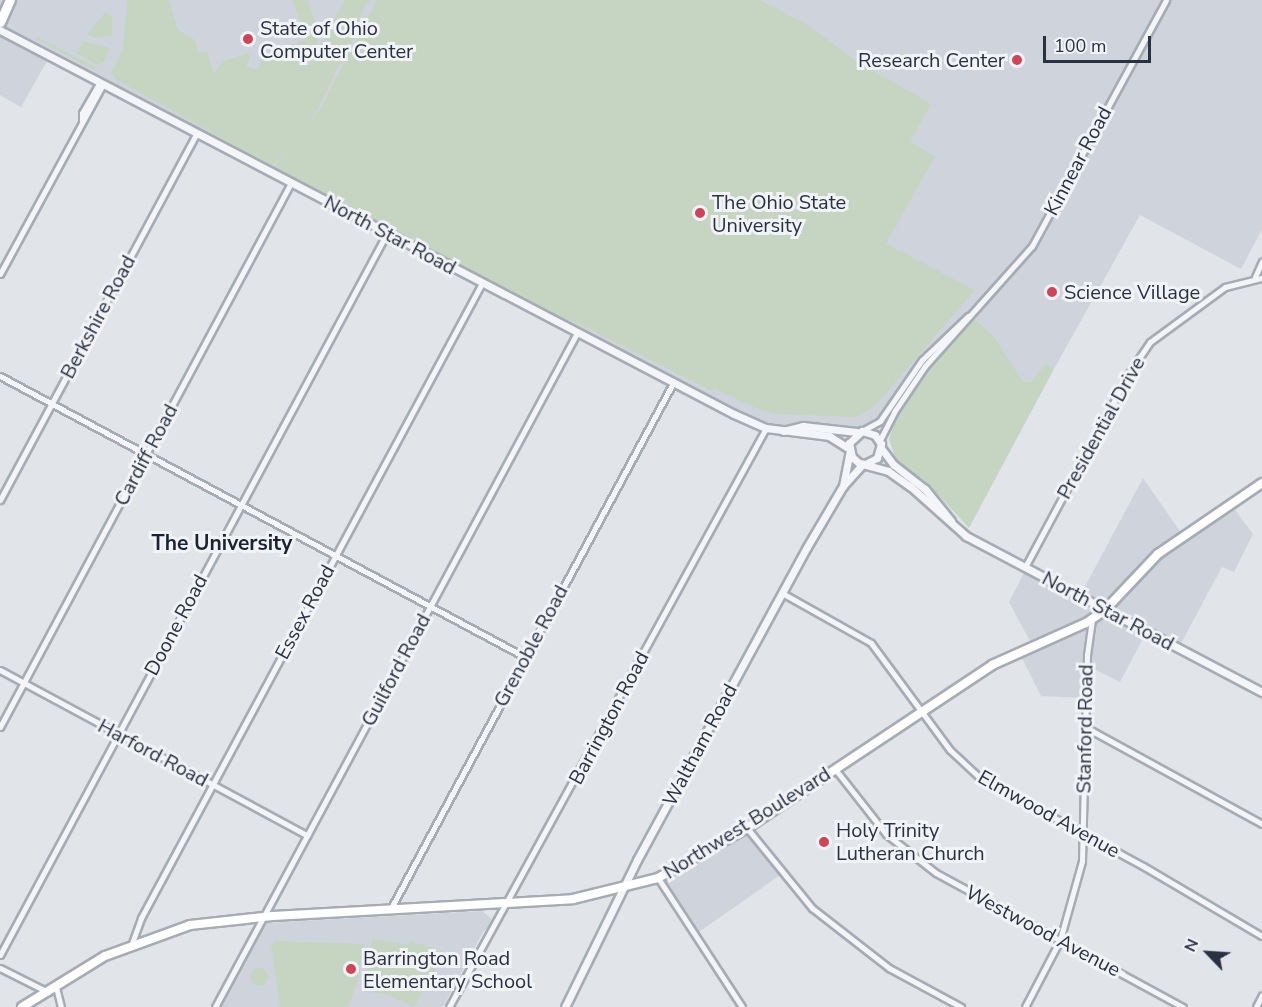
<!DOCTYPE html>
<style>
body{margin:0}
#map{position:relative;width:1262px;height:1007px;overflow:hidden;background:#e1e5ea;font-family:"Nunito Sans",sans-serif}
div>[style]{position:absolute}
.built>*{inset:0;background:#cfd4dc;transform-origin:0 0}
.green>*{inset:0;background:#c6d4c2}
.round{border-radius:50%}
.roads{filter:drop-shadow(2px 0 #a6acb4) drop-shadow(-2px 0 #a6acb4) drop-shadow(0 2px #a6acb4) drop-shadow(0 -2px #a6acb4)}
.minor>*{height:5px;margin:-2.5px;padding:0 2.5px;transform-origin:2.5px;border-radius:2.5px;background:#f4f5f8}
.tertiary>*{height:7px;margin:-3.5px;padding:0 3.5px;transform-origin:3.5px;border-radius:3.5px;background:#f4f5f8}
.secondary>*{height:8px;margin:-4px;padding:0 4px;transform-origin:4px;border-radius:4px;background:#fff}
.primary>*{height:9px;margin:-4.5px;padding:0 4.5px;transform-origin:4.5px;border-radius:4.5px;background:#fff}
.dots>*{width:16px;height:16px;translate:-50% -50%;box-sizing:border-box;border:3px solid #f1f3f7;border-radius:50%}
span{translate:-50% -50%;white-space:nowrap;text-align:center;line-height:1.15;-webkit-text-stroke:6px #f1f3f7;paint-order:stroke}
.poi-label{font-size:20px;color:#293242}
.left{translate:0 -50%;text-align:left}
.right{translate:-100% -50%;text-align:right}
.street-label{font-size:20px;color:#293242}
.neighbourhood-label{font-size:21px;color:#1b2333;font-weight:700}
.north{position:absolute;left:1178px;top:923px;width:60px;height:60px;-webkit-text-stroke:4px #f1f3f7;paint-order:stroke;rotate:295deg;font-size:16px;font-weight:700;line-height:24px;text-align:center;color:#293242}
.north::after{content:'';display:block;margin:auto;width:21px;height:27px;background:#293242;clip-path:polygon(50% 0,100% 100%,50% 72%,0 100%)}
.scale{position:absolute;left:1043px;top:36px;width:108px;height:27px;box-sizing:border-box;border:3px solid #293242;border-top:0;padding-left:8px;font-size:18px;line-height:21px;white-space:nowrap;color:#293242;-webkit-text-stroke:4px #f1f3f7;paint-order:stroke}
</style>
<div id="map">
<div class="built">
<div style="clip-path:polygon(0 0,1262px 0,1262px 229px,1241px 269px,1140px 215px,1054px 369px,1046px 365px,1030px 382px,1023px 381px,994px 336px,975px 319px,974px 312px,941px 338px,880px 421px,862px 431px,766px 428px,50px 56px,21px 107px,0 95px)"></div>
<div style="clip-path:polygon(1143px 478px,1182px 534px,1230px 503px,1253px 534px,1234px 572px,1222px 567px,1178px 649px,1146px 633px,1120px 682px,1084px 664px,1084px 698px,1041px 696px,1018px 650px,1032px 645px,1009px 602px,1027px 567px,1081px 594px)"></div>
<div style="left:749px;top:820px;width:63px;height:106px;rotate:55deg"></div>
<div style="clip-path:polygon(482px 911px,491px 918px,490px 927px,483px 932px,443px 1007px,219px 1007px,266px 923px)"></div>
</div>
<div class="green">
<div style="clip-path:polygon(127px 0,169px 0,178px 30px,194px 39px,199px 53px,207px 51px,214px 74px,223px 61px,252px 52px,246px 67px,256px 69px,271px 50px,284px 46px,287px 55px,308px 66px,345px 0,371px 0,364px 7px,347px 57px,338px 67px,318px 109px,296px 141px,271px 167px,116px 85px,240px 148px,117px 80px,111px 73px,123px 49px)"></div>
<div style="clip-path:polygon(292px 0,308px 0,315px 24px,323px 29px,308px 62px,289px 52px,287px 46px,307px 39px)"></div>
<div style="clip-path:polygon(377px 0,760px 0,811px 27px,853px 59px,931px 104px,910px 142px,935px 156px,886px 244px,975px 290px,874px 407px,856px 417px,775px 414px,758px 409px,714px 388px,711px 391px,578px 323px,560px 318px,273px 168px,320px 109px)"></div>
<div style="clip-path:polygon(105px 12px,112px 15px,112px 35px,96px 38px,87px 35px)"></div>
<div style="clip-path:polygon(37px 37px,96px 67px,94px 70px,36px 39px)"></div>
<div style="clip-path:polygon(83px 41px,110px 48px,104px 62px,97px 65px,76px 53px)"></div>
<div style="clip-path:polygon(975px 319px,994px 336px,1023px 381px,1030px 382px,1046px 364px,1054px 369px,969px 528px,928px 484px,896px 460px,889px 439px,899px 408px,917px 381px)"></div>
<div style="clip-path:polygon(372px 939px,409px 945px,410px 941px,445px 952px,414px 1007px,388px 995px,363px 991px)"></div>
<div style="clip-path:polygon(275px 941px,364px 944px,358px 981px,348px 1007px,280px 1007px,271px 945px)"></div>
<div class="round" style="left:250px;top:968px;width:18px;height:18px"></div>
</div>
<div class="roads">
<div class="minor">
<div style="left:82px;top:120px;width:7px;rotate:-90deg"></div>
<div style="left:82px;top:113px;width:36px;rotate:-60deg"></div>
<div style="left:0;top:274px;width:216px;rotate:-61.5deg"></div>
<div style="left:1255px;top:277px;width:17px;rotate:-66deg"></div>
<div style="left:0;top:376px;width:595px;rotate:28.16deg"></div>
<div style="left:862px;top:431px;width:21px;rotate:-29deg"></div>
<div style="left:880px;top:421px;width:74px;rotate:-55.5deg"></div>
<div style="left:922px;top:360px;width:64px;rotate:-43.7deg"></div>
<div style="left:880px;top:440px;width:31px;rotate:-63deg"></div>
<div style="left:894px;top:412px;width:55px;rotate:-56deg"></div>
<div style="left:925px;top:366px;width:161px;rotate:-48.3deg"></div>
<div style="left:1032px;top:246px;width:280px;rotate:-61.4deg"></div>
<div style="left:0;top:500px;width:415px;rotate:-61.8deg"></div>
<div style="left:1025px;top:567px;width:220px;rotate:-61.8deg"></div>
<div style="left:1129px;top:373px;width:37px;rotate:-56deg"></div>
<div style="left:1150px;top:342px;width:93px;rotate:-36.3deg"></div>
<div style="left:1225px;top:287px;width:38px;rotate:-14deg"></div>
<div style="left:782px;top:593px;width:102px;rotate:29.3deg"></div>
<div style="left:871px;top:643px;width:133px;rotate:53.6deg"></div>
<div style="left:950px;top:750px;width:40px;rotate:43deg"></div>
<div style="left:979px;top:777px;width:187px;rotate:28.5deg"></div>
<div style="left:1143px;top:866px;width:138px;rotate:30.5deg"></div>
<div style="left:0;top:670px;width:349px;rotate:28.3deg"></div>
<div style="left:0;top:727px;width:617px;rotate:-61.86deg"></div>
<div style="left:1085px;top:727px;width:202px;rotate:28.7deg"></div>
<div style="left:835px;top:769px;width:83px;rotate:51.9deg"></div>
<div style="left:886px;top:834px;width:63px;rotate:38deg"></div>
<div style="left:936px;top:873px;width:281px;rotate:28.5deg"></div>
<div style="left:747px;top:828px;width:103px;rotate:50.9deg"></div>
<div style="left:812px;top:908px;width:98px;rotate:37.9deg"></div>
<div style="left:889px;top:968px;width:82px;rotate:28.4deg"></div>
<div style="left:658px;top:878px;width:154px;rotate:56.9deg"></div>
<div style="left:390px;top:910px;width:598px;rotate:-61.76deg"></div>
<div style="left:132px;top:943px;width:27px;rotate:-70deg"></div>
<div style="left:141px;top:918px;width:721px;rotate:-61.76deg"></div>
<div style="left:0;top:955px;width:819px;rotate:-61.81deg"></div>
<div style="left:0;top:968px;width:54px;rotate:26.6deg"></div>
<div style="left:56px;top:987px;width:21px;rotate:76deg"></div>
<div style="left:215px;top:1007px;width:765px;rotate:-61.76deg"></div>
<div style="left:449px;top:1007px;width:660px;rotate:-61.3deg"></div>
<div style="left:1025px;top:1007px;width:76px;rotate:-62.4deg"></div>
<div style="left:1060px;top:940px;width:82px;rotate:-74.4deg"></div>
<div style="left:1082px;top:861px;width:206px;rotate:-88.6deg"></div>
<div style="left:1087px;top:655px;width:36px;rotate:-82deg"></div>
<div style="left:1256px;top:1007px;width:13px;rotate:-63deg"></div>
</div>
<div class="tertiary">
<div style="left:0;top:30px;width:828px;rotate:27.62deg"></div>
<div style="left:734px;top:414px;width:35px;rotate:24deg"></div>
<div style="left:766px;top:428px;width:64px;rotate:7.2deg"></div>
<div style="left:829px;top:436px;width:22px;rotate:32deg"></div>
<div style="left:783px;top:431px;width:21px;rotate:-14deg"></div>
<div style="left:803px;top:426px;width:54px;rotate:6.3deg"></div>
<div style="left:881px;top:448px;width:21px;rotate:53deg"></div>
<div style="left:894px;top:465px;width:39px;rotate:38deg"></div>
<div style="left:925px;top:489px;width:41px;rotate:50.9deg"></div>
<div style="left:867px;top:463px;width:11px;rotate:-27deg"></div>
<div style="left:877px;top:458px;width:15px;rotate:-74deg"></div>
<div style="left:881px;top:444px;width:11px;rotate:-124deg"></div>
<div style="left:875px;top:435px;width:14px;rotate:-163deg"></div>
<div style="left:862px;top:431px;width:18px;rotate:137deg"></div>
<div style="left:849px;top:443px;width:14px;rotate:78deg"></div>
<div style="left:852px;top:457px;width:9px;rotate:41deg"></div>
<div style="left:859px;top:463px;width:30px;rotate:15deg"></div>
<div style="left:888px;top:471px;width:28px;rotate:35deg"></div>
<div style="left:911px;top:487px;width:74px;rotate:41.7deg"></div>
<div style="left:966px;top:536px;width:335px;rotate:27.8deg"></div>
<div style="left:843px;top:486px;width:33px;rotate:-79deg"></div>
<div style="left:565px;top:1007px;width:164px;rotate:-63.9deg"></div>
<div style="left:637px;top:860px;width:356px;rotate:-61.5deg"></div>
<div style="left:807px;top:547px;width:71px;rotate:-59.5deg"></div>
<div style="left:843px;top:486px;width:30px;rotate:-48deg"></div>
</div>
<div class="secondary">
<div style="left:22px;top:1007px;width:97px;rotate:-31.6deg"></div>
<div style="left:105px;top:956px;width:90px;rotate:-20deg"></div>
<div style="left:190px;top:925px;width:83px;rotate:-6.2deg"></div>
<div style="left:273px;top:916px;width:300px;rotate:-3.2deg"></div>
<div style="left:573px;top:899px;width:88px;rotate:-13.9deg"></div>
<div style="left:658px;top:878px;width:102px;rotate:-29.3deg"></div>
<div style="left:747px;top:828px;width:294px;rotate:-33.6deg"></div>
<div style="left:992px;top:665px;width:103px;rotate:-24.1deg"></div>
<div style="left:1086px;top:623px;width:23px;rotate:-34deg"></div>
<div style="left:1105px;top:610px;width:77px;rotate:-46.6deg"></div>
<div style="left:1158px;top:554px;width:126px;rotate:-34.3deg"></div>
</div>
<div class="primary">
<div style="left:0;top:22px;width:24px;rotate:-66deg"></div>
</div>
</div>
<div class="dots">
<div style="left:248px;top:39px;background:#d24357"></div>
<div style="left:1017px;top:60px;background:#d24357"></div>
<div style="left:700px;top:213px;background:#d24357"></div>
<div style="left:1052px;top:292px;background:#d24357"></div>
<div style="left:824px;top:842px;background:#d24357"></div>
<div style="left:351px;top:969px;background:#d24357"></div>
</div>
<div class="poi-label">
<span class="left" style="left:260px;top:40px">State of Ohio<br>Computer Center</span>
<span class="right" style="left:1005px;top:60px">Research Center</span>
<span class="left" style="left:712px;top:214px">The Ohio State<br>University</span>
<span class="left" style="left:1064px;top:292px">Science Village</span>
<span class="left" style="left:836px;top:842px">Holy Trinity<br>Lutheran Church</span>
<span class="left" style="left:363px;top:970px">Barrington Road<br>Elementary School</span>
</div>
<div class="street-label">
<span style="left:1078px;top:161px;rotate:-62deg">Kinnear Road</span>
<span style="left:390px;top:235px;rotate:28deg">North Star Road</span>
<span style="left:98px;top:317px;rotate:-62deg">Berkshire Road</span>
<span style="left:1101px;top:428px;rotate:-61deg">Presidential Drive</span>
<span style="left:146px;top:455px;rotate:-62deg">Cardiff Road</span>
<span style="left:1108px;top:611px;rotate:28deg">North Star Road</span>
<span style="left:305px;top:612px;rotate:-62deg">Essex Road</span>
<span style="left:176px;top:625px;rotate:-62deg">Doone Road</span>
<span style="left:531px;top:646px;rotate:-62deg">Grenoble Road</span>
<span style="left:396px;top:670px;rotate:-62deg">Guilford Road</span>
<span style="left:609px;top:718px;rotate:-62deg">Barrington Road</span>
<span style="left:1085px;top:729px;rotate:-89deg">Stanford Road</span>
<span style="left:700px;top:745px;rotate:-62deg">Waltham Road</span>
<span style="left:153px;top:753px;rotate:28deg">Harford Road</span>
<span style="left:1049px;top:814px;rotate:29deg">Elmwood Avenue</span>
<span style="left:747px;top:823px;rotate:-32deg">Northwest Boulevard</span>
<span style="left:1043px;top:931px;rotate:28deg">Westwood Avenue</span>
</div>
<div class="neighbourhood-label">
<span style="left:222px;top:543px">The University</span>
</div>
<div class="north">N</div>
<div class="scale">100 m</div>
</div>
